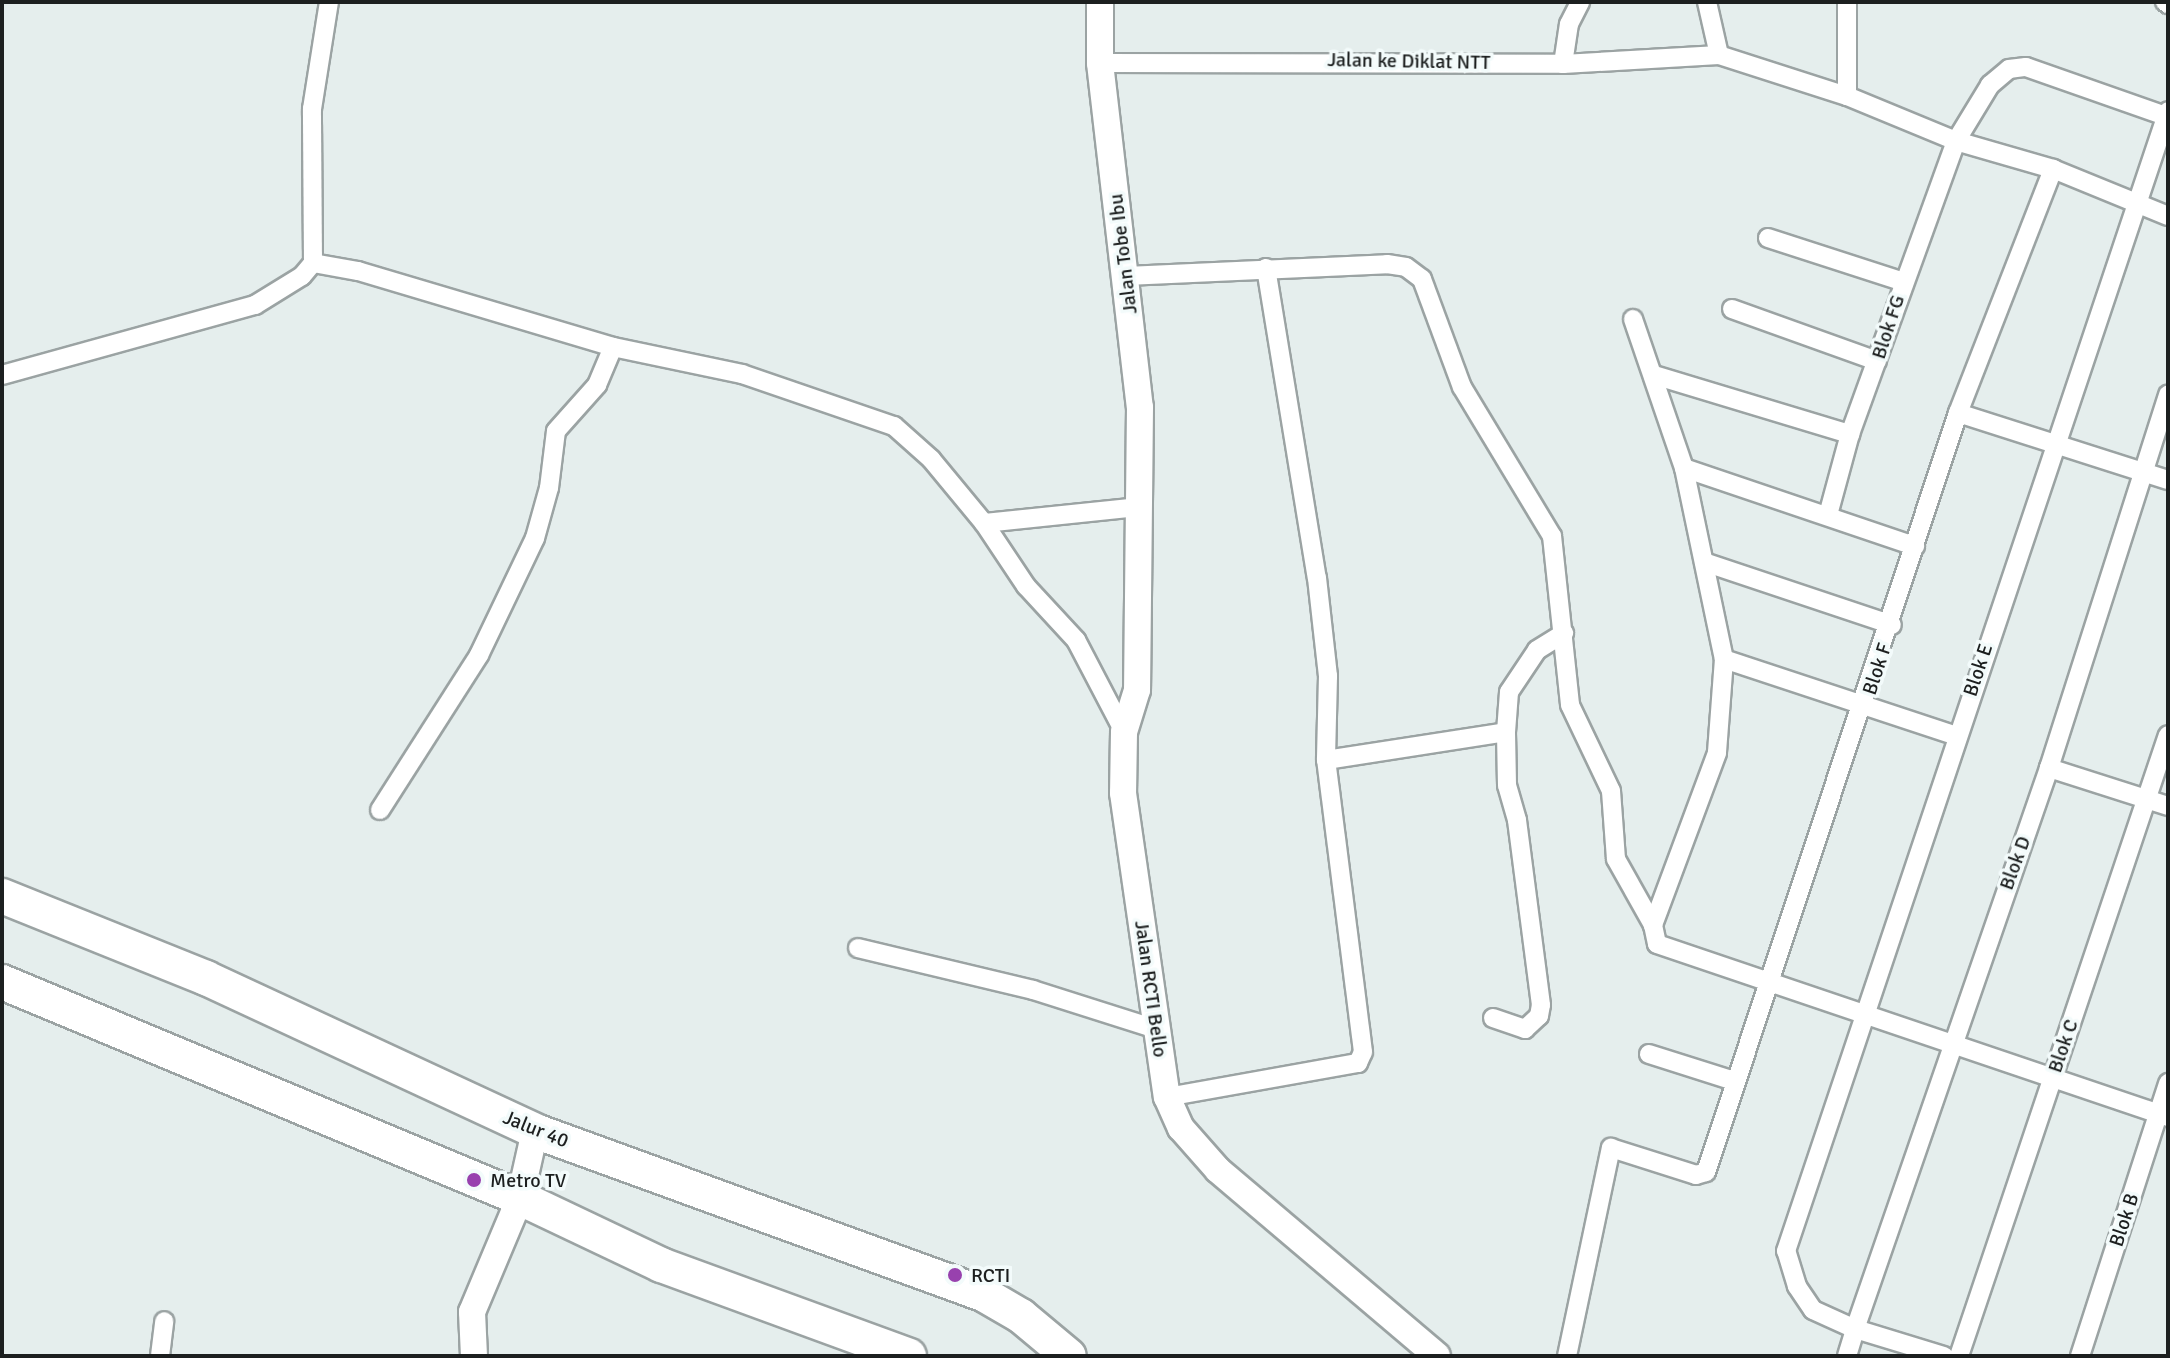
<!DOCTYPE html>
<style>
body{margin:0}
#map{position:relative;width:2170px;height:1358px;overflow:hidden;background:#e5eeed;font-family:Signika,sans-serif}
div>[style]{position:absolute}
.roads{filter:drop-shadow(2px 0 #9ba3a3) drop-shadow(-2px 0 #9ba3a3) drop-shadow(0 2px #9ba3a3) drop-shadow(0 -2px #9ba3a3)}
.street>*{height:18px;margin:-9px;padding:0 9px;transform-origin:9px;border-radius:9px;background:#fff}
.secondary>*{height:26px;margin:-13px;padding:0 13px;transform-origin:13px;border-radius:13px;background:#fff}
.highway>*{height:34px;margin:-17px;padding:0 17px;transform-origin:17px;border-radius:17px;background:#fff}
.dots>*{width:22px;height:22px;translate:-50% -50%;box-sizing:border-box;border:4px solid #f3fbfb;border-radius:50%}
span{translate:-50% -50%;white-space:nowrap;text-align:center;line-height:1.15;-webkit-text-stroke:7px #f3fbfb;paint-order:stroke}
.street-label{font-size:20px;color:#1c1f1f}
.poi-label{font-size:20px;color:#1c1f1f}
.left{translate:0 -50%;text-align:left}
.frame{position:absolute;inset:0;border:4px solid #1c1f1f;pointer-events:none}
</style>
<div id="map">
<div class="roads">
<div class="street">
<div style="left:1707px;top:2px;width:54px;rotate:77.2deg"></div>
<div style="left:2165px;top:2px;width:4px;rotate:34deg"></div>
<div style="left:1100px;top:63px;width:463px;rotate:0.1deg"></div>
<div style="left:1563px;top:64px;width:156px;rotate:-3.3deg"></div>
<div style="left:1719px;top:55px;width:134px;rotate:17.8deg"></div>
<div style="left:1847px;top:96px;width:118px;rotate:22.4deg"></div>
<div style="left:1956px;top:141px;width:101px;rotate:16.1deg"></div>
<div style="left:2053px;top:169px;width:124px;rotate:22.2deg"></div>
<div style="left:1563px;top:64px;width:40px;rotate:-81.5deg"></div>
<div style="left:1569px;top:24px;width:25px;rotate:-63deg"></div>
<div style="left:1847px;top:96px;width:94px;rotate:-90deg"></div>
<div style="left:1768px;top:238px;width:143px;rotate:17.9deg"></div>
<div style="left:313px;top:263px;width:46px;rotate:10.1deg"></div>
<div style="left:358px;top:271px;width:266px;rotate:16.6deg"></div>
<div style="left:613px;top:347px;width:132px;rotate:11.8deg"></div>
<div style="left:742px;top:374px;width:161px;rotate:18.9deg"></div>
<div style="left:894px;top:426px;width:50px;rotate:41.7deg"></div>
<div style="left:931px;top:459px;width:83px;rotate:50.4deg"></div>
<div style="left:984px;top:523px;width:76px;rotate:56.3deg"></div>
<div style="left:1026px;top:586px;width:74px;rotate:47.2deg"></div>
<div style="left:1076px;top:640px;width:104px;rotate:62.4deg"></div>
<div style="left:1266px;top:268px;width:314px;rotate:80.7deg"></div>
<div style="left:1317px;top:578px;width:99px;rotate:83.6deg"></div>
<div style="left:1328px;top:676px;width:84px;rotate:91.4deg"></div>
<div style="left:1126px;top:276px;width:261px;rotate:-2.6deg"></div>
<div style="left:1387px;top:264px;width:19px;rotate:9deg"></div>
<div style="left:1406px;top:267px;width:20px;rotate:37deg"></div>
<div style="left:1422px;top:279px;width:115px;rotate:69.7deg"></div>
<div style="left:1462px;top:387px;width:174px;rotate:58.9deg"></div>
<div style="left:1552px;top:536px;width:170px;rotate:83.9deg"></div>
<div style="left:1570px;top:705px;width:95px;rotate:64.5deg"></div>
<div style="left:1611px;top:791px;width:68px;rotate:85.8deg"></div>
<div style="left:1616px;top:859px;width:76px;rotate:60.7deg"></div>
<div style="left:1732px;top:309px;width:154px;rotate:19.7deg"></div>
<div style="left:1633px;top:319px;width:157px;rotate:71.1deg"></div>
<div style="left:1684px;top:468px;width:195px;rotate:78.2deg"></div>
<div style="left:1724px;top:659px;width:94px;rotate:94.3deg"></div>
<div style="left:1717px;top:753px;width:184px;rotate:110.4deg"></div>
<div style="left:1653px;top:925px;width:19px;rotate:78deg"></div>
<div style="left:1657px;top:944px;width:539px;rotate:18.7deg"></div>
<div style="left:2px;top:375px;width:263px;rotate:-15.5deg"></div>
<div style="left:255px;top:305px;width:55px;rotate:-31.7deg"></div>
<div style="left:302px;top:276px;width:17px;rotate:-50deg"></div>
<div style="left:313px;top:263px;width:154px;rotate:-90.4deg"></div>
<div style="left:312px;top:109px;width:108px;rotate:-81deg"></div>
<div style="left:1654px;top:375px;width:205px;rotate:16.8deg"></div>
<div style="left:1958px;top:413px;width:220px;rotate:17.7deg"></div>
<div style="left:1684px;top:468px;width:244px;rotate:18.7deg"></div>
<div style="left:1828px;top:515px;width:84px;rotate:-74.8deg"></div>
<div style="left:1850px;top:434px;width:312px;rotate:-70.1deg"></div>
<div style="left:1956px;top:141px;width:66px;rotate:-58.7deg"></div>
<div style="left:1990px;top:85px;width:25px;rotate:-40deg"></div>
<div style="left:2009px;top:69px;width:17px;rotate:-7deg"></div>
<div style="left:2026px;top:67px;width:148px;rotate:19.3deg"></div>
<div style="left:984px;top:523px;width:155px;rotate:-5.9deg"></div>
<div style="left:1704px;top:562px;width:198px;rotate:18.5deg"></div>
<div style="left:1724px;top:659px;width:245px;rotate:18.3deg"></div>
<div style="left:2049px;top:768px;width:125px;rotate:17.7deg"></div>
<div style="left:380px;top:810px;width:184px;rotate:-57.4deg"></div>
<div style="left:479px;top:655px;width:130px;rotate:-64.4deg"></div>
<div style="left:535px;top:538px;width:52px;rotate:-74.4deg"></div>
<div style="left:549px;top:488px;width:57px;rotate:-83deg"></div>
<div style="left:556px;top:431px;width:62px;rotate:-48.3deg"></div>
<div style="left:597px;top:385px;width:41px;rotate:-67.2deg"></div>
<div style="left:858px;top:948px;width:180px;rotate:13.5deg"></div>
<div style="left:1033px;top:990px;width:129px;rotate:17.6deg"></div>
<div style="left:1493px;top:1018px;width:34px;rotate:19deg"></div>
<div style="left:1525px;top:1029px;width:19px;rotate:-43deg"></div>
<div style="left:1539px;top:1016px;width:11px;rotate:-80deg"></div>
<div style="left:1541px;top:1005px;width:187px;rotate:-97.4deg"></div>
<div style="left:1517px;top:820px;width:36px;rotate:-106deg"></div>
<div style="left:1507px;top:785px;width:53px;rotate:-91.1deg"></div>
<div style="left:1649px;top:1054px;width:89px;rotate:17.6deg"></div>
<div style="left:1167px;top:1097px;width:194px;rotate:-10.1deg"></div>
<div style="left:1358px;top:1063px;width:12px;rotate:-66deg"></div>
<div style="left:1363px;top:1052px;width:294px;rotate:-97.2deg"></div>
<div style="left:1326px;top:760px;width:182px;rotate:-8.8deg"></div>
<div style="left:1506px;top:732px;width:40px;rotate:-85.7deg"></div>
<div style="left:1509px;top:692px;width:50px;rotate:-56.3deg"></div>
<div style="left:1537px;top:650px;width:32px;rotate:-32deg"></div>
<div style="left:160px;top:1356px;width:35px;rotate:-83deg"></div>
<div style="left:1567px;top:1356px;width:213px;rotate:-78.1deg"></div>
<div style="left:1611px;top:1148px;width:89px;rotate:17.6deg"></div>
<div style="left:1696px;top:1175px;width:10px;rotate:-17deg"></div>
<div style="left:1706px;top:1172px;width:800px;rotate:-71.63deg"></div>
<div style="left:1958px;top:413px;width:262px;rotate:-68.7deg"></div>
<div style="left:1847px;top:1356px;width:28px;rotate:-73deg"></div>
<div style="left:1855px;top:1329px;width:46px;rotate:-155.7deg"></div>
<div style="left:1813px;top:1310px;width:29px;rotate:-124deg"></div>
<div style="left:1797px;top:1286px;width:37px;rotate:-107deg"></div>
<div style="left:1786px;top:1251px;width:1202px;rotate:-71.47deg"></div>
<div style="left:1944px;top:1356px;width:93px;rotate:-163.1deg"></div>
<div style="left:1855px;top:1329px;width:594px;rotate:-70.92deg"></div>
<div style="left:2049px;top:768px;width:392px;rotate:-72.3deg"></div>
<div style="left:1959px;top:1356px;width:655px;rotate:-71.4deg"></div>
<div style="left:2080px;top:1356px;width:287px;rotate:-72.1deg"></div>
</div>
<div class="secondary">
<div style="left:1100px;top:2px;width:61px;rotate:90deg"></div>
<div style="left:1100px;top:63px;width:346px;rotate:83.4deg"></div>
<div style="left:1140px;top:407px;width:283px;rotate:90.6deg"></div>
<div style="left:1137px;top:690px;width:44px;rotate:107.2deg"></div>
<div style="left:1124px;top:732px;width:61px;rotate:90.9deg"></div>
<div style="left:1123px;top:793px;width:307px;rotate:81.8deg"></div>
<div style="left:1167px;top:1097px;width:34px;rotate:66deg"></div>
<div style="left:1181px;top:1128px;width:56px;rotate:48.6deg"></div>
<div style="left:1218px;top:1170px;width:287px;rotate:40.3deg"></div>
<div style="left:474px;top:1356px;width:44px;rotate:-92.6deg"></div>
<div style="left:472px;top:1312px;width:124px;rotate:-67.2deg"></div>
<div style="left:520px;top:1198px;width:69px;rotate:-77.4deg"></div>
</div>
<div class="highway">
<div style="left:2px;top:896px;width:220px;rotate:21.9deg"></div>
<div style="left:206px;top:978px;width:363px;rotate:24.9deg"></div>
<div style="left:535px;top:1131px;width:479px;rotate:20deg"></div>
<div style="left:985px;top:1295px;width:42px;rotate:30.3deg"></div>
<div style="left:1021px;top:1316px;width:62px;rotate:39.8deg"></div>
<div style="left:2px;top:982px;width:561px;rotate:22.64deg"></div>
<div style="left:520px;top:1198px;width:156px;rotate:25.4deg"></div>
<div style="left:661px;top:1265px;width:264px;rotate:20.1deg"></div>
</div>
</div>
<div class="dots">
<div style="left:474px;top:1180px;background:#9841ae"></div>
<div style="left:955px;top:1275px;background:#9841ae"></div>
</div>
<div class="street-label">
<span style="left:1409px;top:61px;rotate:1deg">Jalan ke Diklat NTT</span>
<span style="left:1123px;top:254px;rotate:-97deg">Jalan Tobe Ibu</span>
<span style="left:1888px;top:327px;rotate:-72deg">Blok FG</span>
<span style="left:1877px;top:669px;rotate:-72deg">Blok F</span>
<span style="left:1978px;top:670px;rotate:-72deg">Blok E</span>
<span style="left:2015px;top:863px;rotate:-70deg">Blok D</span>
<span style="left:1151px;top:989px;rotate:82deg">Jalan RCTI Bello</span>
<span style="left:2063px;top:1046px;rotate:-71deg">Blok C</span>
<span style="left:536px;top:1129px;rotate:22deg">Jalur 40</span>
<span style="left:2124px;top:1220px;rotate:-72deg">Blok B</span>
</div>
<div class="poi-label">
<span class="left" style="left:490px;top:1180px">Metro TV</span>
<span class="left" style="left:971px;top:1275px">RCTI</span>
</div>
<div class="frame"></div>
</div>
